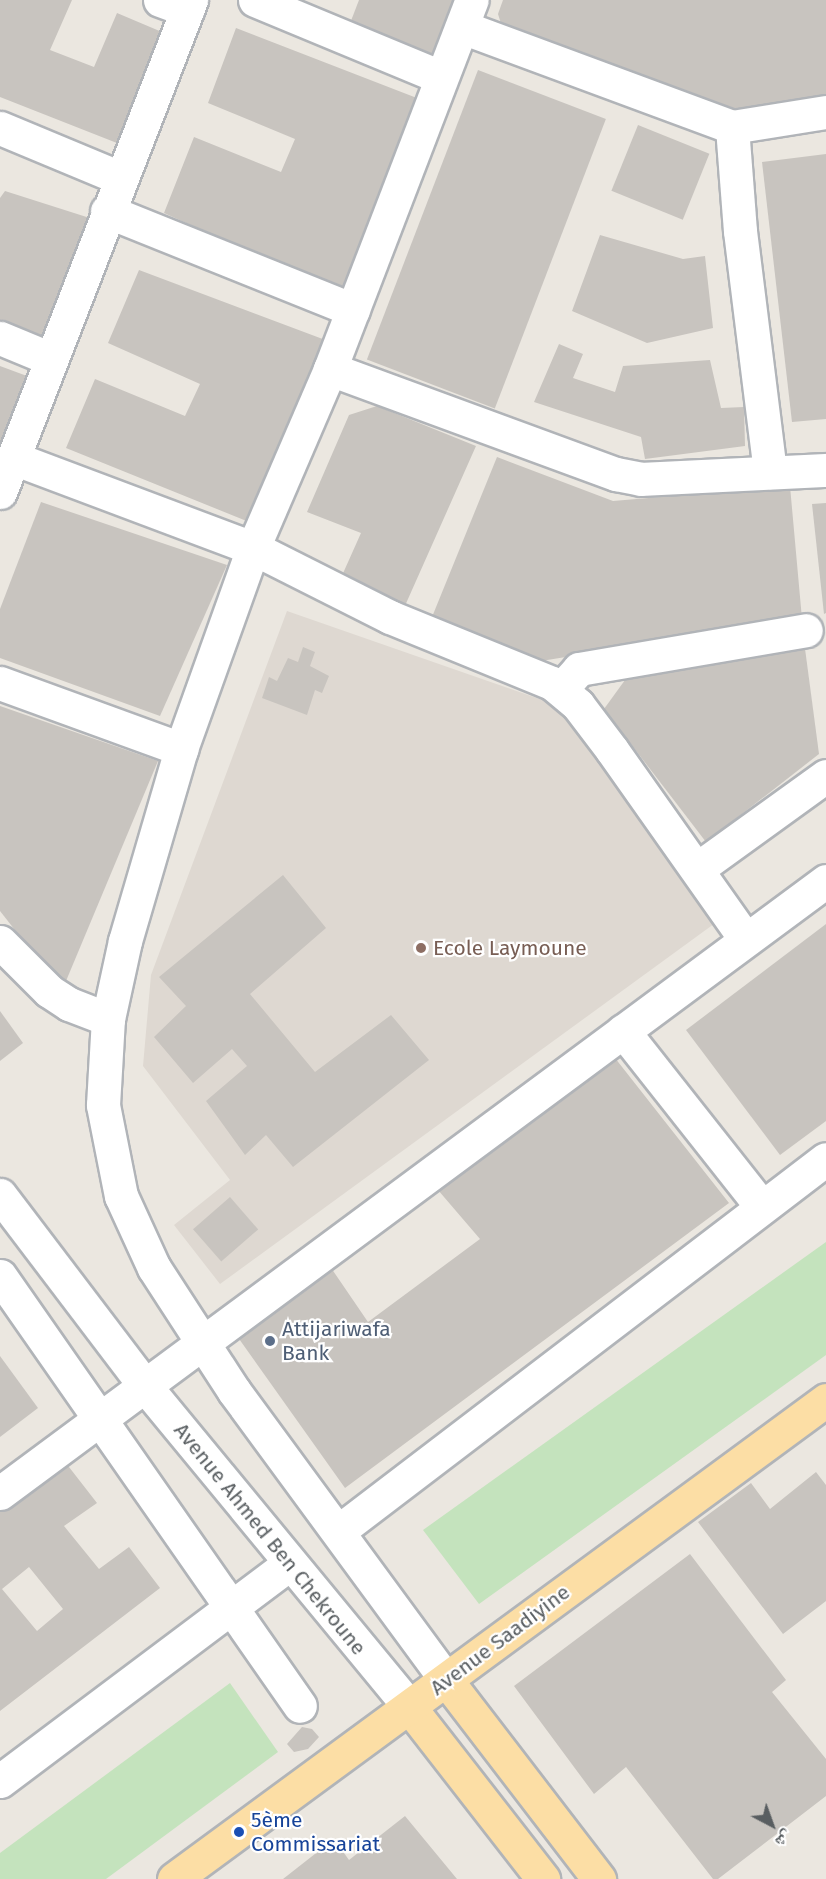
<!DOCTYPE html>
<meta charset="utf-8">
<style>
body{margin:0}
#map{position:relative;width:826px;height:1879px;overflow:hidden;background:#ebe7e0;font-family:"Fira Sans","Noto Naskh Arabic",sans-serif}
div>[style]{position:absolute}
.education>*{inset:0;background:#ded8d1}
.green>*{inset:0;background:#c4e3bd}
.building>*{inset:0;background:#c8c4bf;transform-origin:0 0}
.roads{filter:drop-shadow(2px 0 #b1b4b8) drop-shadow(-2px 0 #b1b4b8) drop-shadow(0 2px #b1b4b8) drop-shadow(0 -2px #b1b4b8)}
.minor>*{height:33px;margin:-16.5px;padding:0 16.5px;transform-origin:16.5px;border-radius:16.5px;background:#fff}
.major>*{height:33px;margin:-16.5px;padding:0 16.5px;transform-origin:16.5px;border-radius:16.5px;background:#fcdea5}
.dots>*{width:16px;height:16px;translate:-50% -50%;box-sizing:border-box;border:3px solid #fff;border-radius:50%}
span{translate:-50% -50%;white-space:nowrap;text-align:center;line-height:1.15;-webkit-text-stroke:4.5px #fff;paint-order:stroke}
.education-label{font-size:21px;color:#785e54}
.left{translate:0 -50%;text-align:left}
.service-label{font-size:21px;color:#4e5e75}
.street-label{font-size:21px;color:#595e61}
.transit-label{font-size:21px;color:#164399}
.north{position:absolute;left:742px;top:1795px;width:60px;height:60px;-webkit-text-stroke:4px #fff;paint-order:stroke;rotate:139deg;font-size:16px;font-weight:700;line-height:24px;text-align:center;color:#595e61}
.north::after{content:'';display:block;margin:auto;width:21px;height:27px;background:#595e61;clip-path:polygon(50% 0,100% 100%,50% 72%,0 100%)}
</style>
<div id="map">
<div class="education">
<div style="clip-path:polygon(287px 611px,571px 710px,718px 921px,220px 1284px,174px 1225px,230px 1180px,143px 1066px,151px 975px)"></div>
</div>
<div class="green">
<div style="clip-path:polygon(826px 1242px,826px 1355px,479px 1604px,423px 1530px)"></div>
<div style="clip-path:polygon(230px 1683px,278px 1752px,106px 1879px,0 1879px,0 1853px)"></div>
</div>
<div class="building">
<div style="clip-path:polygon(0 0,72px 0,50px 50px,94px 67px,117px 13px,169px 35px,122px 145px,0 97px)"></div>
<div style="clip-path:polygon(359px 0,461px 0,437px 60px,349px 26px)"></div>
<div style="clip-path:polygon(503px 0,826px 0,826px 104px,741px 116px,503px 30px,498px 14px)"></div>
<div style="clip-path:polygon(236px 28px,422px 100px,345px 294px,164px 213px,194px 137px,281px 172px,295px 139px,208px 103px)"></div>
<div style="left:478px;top:70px;width:137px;height:310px;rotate:21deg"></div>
<div style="left:638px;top:125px;width:77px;height:71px;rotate:22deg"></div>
<div style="clip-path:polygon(826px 154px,826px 419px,792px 422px,762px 162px)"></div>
<div style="clip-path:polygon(5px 191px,96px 220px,48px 338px,0 322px,0 198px)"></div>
<div style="clip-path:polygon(600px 235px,683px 259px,705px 256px,713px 328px,647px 343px,572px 311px)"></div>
<div style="clip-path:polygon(139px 270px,328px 341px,254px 524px,66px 448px,95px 379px,185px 416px,200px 384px,108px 343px)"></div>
<div style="clip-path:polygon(559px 344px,583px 354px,573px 378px,615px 392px,623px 366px,710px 360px,721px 408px,744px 407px,745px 446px,645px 459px,641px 437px,534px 402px)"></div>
<div style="clip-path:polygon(0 366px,35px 379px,0 460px)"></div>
<div style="clip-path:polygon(377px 406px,476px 446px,404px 608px,340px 580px,361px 533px,307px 512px,349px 415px)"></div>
<div style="clip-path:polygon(497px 457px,613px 501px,790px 486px,802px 619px,541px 661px,432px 617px)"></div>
<div style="clip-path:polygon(41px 502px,227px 565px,160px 716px,0 658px,0 609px)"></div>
<div style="clip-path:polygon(826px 503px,826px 613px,824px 614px,812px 504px)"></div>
<div style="clip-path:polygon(804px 641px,819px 754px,706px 842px,604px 709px,625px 680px,654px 667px)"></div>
<div style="clip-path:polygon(303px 647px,315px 652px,310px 666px,329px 676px,322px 693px,315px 690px,307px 715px,262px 698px,269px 677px,277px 681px,288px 658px,298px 662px)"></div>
<div style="clip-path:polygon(0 706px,158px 761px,66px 981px,48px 972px,0 911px)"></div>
<div style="clip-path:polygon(283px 875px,326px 928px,250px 994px,315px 1072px,391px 1015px,429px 1060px,293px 1167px,266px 1135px,245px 1155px,206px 1101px,247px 1066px,232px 1049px,193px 1083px,154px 1037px,186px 1006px,159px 977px)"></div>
<div style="clip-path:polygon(826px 924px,826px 1121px,780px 1155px,686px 1030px)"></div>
<div style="clip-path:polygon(0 1011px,23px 1043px,0 1061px)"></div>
<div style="clip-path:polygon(615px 1058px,729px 1203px,345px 1488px,232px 1329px,325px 1259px,368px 1322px,480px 1239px,438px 1190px)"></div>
<div style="left:230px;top:1197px;width:43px;height:49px;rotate:49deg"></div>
<div style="clip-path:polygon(0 1356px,38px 1408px,0 1437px)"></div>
<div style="clip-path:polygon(evenodd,62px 1458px,97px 1503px,64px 1526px,99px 1569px,129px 1547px,160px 1588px,0 1711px,0 1504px,62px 1458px,29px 1567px,63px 1609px,37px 1631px,2px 1589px,29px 1567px)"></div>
<div style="clip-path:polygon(816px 1472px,826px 1485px,826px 1601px,783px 1634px,698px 1522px,751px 1483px,770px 1509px)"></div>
<div style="clip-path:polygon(690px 1554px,786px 1680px,772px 1692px,826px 1759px,826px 1796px,718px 1879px,713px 1879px,626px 1767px,594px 1794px,514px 1686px)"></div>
<div style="clip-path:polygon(302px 1727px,312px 1729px,319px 1737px,308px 1749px,294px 1752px,287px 1744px)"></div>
<div style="clip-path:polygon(405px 1816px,457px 1879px,283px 1879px,334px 1839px,349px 1860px)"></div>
</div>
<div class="roads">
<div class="minor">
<div style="left:160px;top:0;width:29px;rotate:20deg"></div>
<div style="left:255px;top:0;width:201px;rotate:22.5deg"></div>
<div style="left:462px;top:27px;width:288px;rotate:20.3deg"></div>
<div style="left:732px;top:127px;width:95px;rotate:-9.1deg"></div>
<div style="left:732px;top:127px;width:104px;rotate:85.6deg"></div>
<div style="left:740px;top:231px;width:243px;rotate:82.9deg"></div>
<div style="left:0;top:128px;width:130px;rotate:22.6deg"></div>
<div style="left:107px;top:211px;width:265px;rotate:21.9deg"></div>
<div style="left:0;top:338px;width:55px;rotate:22.4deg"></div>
<div style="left:330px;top:369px;width:305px;rotate:20.2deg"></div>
<div style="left:616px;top:474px;width:25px;rotate:11deg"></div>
<div style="left:641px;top:479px;width:185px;rotate:-2.8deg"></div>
<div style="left:13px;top:458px;width:256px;rotate:20.6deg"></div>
<div style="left:253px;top:548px;width:153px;rotate:26.7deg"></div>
<div style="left:390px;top:617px;width:175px;rotate:22.2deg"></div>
<div style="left:552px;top:683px;width:34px;rotate:40deg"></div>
<div style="left:578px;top:705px;width:56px;rotate:52.9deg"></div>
<div style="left:612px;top:750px;width:232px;rotate:54.8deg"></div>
<div style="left:0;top:492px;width:528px;rotate:-68.78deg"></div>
<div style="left:0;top:683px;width:193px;rotate:20deg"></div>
<div style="left:561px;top:689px;width:27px;rotate:-48deg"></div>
<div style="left:579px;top:669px;width:230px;rotate:-9.7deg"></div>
<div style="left:697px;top:869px;width:159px;rotate:-35.8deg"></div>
<div style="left:0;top:942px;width:69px;rotate:45deg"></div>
<div style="left:49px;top:991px;width:24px;rotate:33deg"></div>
<div style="left:69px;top:1004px;width:42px;rotate:21deg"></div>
<div style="left:623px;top:1031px;width:223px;rotate:51.7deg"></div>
<div style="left:0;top:1195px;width:240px;rotate:52.8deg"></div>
<div style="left:145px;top:1386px;width:417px;rotate:50.5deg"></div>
<div style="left:0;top:1276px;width:524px;rotate:55.1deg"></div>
<div style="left:0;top:1493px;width:1028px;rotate:-36.54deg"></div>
<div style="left:340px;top:1530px;width:611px;rotate:-37.36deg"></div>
<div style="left:447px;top:1681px;width:360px;rotate:-126.3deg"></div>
<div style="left:234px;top:1391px;width:147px;rotate:-123deg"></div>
<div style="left:154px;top:1268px;width:79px;rotate:-114.6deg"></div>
<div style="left:121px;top:1196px;width:93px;rotate:-101.2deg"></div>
<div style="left:103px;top:1105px;width:86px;rotate:-86.7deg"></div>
<div style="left:108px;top:1019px;width:80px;rotate:-77.7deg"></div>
<div style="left:125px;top:941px;width:200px;rotate:-73.7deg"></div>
<div style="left:181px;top:749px;width:214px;rotate:-70.3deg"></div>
<div style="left:253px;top:548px;width:195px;rotate:-66.7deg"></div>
<div style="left:330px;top:369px;width:395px;rotate:-69deg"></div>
<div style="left:0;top:1781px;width:361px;rotate:-36.9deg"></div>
</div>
<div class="major">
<div style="left:447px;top:1681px;width:250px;rotate:52.5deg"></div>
<div style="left:410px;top:1708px;width:217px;rotate:52.1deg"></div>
<div style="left:174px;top:1879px;width:809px;rotate:-36.3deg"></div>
</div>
</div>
<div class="dots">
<div style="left:421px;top:948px;background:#8d6e63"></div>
<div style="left:270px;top:1341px;background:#5c6f8a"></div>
<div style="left:239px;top:1832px;background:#1a4fb4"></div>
</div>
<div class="education-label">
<span class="left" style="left:433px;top:948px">Ecole Laymoune</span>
</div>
<div class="service-label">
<span class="left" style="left:282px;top:1341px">Attijariwafa<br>Bank</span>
</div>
<div class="street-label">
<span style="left:270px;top:1539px;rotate:51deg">Avenue Ahmed Ben Chekroune</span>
<span style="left:500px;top:1640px;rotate:-37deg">Avenue Saadiyine</span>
</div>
<div class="transit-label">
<span class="left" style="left:251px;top:1832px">5ème<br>Commissariat</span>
</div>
<div class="north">ش</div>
</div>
